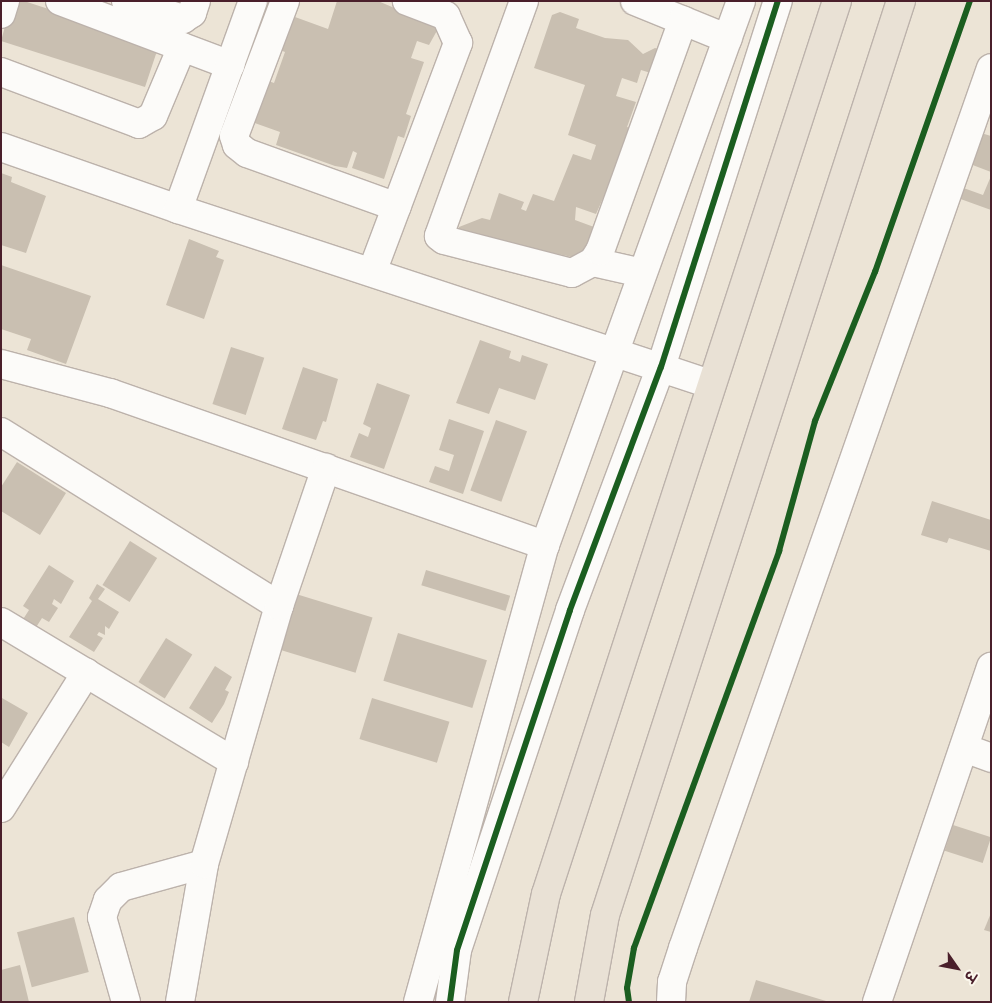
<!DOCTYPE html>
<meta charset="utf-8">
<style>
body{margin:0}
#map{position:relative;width:992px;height:1003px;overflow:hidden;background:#ece4d6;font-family:"Comic Neue","Playpen Sans Deva",sans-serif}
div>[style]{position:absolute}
.building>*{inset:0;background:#c9bfb1;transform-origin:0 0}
.roads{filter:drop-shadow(1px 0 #bcb2ab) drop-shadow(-1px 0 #bcb2ab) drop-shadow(0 1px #bcb2ab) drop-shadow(0 -1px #bcb2ab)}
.minor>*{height:28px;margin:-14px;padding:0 14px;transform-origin:14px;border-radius:14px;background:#fcfbf9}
.major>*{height:28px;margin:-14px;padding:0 14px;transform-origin:14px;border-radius:14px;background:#e9e1d5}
.cycleway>*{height:6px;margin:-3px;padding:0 3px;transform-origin:3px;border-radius:3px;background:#1b5e20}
span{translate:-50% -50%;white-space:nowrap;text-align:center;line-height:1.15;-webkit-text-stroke:4px #fbf7ec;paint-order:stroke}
.frame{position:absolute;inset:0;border:2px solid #4a1f2b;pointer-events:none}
.north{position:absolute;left:932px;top:943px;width:50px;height:50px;-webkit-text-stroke:4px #fbf7ec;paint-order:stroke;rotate:123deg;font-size:14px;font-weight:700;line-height:20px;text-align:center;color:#4a1f2b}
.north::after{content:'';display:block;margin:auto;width:18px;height:22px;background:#4a1f2b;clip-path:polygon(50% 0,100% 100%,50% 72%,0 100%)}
</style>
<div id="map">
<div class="building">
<div style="clip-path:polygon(12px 1px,24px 1px,159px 45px,145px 87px,1px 41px)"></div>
<div style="clip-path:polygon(337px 1px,378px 1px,439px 27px,429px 45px,417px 41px,411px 58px,424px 62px,406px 114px,411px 116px,404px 138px,398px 136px,384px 179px,352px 168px,357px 153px,353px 151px,347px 168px,335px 166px,276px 145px,280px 132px,246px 120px,263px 79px,274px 83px,285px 52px,270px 46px,280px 17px,293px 22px,295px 17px,328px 29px)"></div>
<div style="clip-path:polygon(560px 12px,579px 19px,576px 28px,605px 38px,628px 40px,643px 54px,655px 48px,662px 50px,654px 74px,641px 70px,637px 83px,622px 78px,616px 96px,636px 102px,627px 127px,633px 129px,624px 156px,619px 155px,617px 161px,622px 163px,613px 189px,608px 187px,596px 214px,576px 207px,575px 220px,594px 227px,582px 258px,590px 261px,458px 232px,459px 227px,482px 218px,490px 220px,499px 193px,524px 202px,521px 209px,526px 211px,533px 194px,554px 201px,573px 154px,591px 160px,596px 145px,568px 135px,585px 85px,534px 68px,552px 15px)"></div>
<div style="clip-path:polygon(981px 133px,991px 136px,991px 172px,970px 164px)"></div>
<div style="clip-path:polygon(1px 173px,12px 177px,11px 182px,46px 196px,26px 253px,1px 245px)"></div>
<div style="clip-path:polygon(991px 176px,991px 210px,955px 197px,958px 186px,983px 195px)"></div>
<div style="clip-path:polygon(189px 239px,219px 251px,216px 257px,224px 260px,204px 319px,166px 305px)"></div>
<div style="clip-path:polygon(1px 265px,91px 296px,66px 364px,27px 350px,31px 339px,1px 329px)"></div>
<div style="clip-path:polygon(480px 340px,511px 351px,509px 358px,520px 362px,522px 355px,548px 364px,535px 400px,499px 388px,489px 414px,456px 403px)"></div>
<div style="left:231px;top:347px;width:35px;height:60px;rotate:18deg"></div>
<div style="clip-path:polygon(303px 367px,338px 379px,326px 422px,323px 421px,316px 440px,282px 429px)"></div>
<div style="clip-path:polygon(377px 383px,410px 395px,384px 469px,350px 457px,359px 433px,368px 437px,371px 428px,363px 424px)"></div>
<div style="clip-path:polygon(449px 419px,484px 431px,463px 494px,429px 482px,435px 466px,449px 471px,454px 455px,439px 450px)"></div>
<div style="left:496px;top:420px;width:33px;height:75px;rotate:20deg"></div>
<div style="clip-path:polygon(17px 462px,66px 493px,40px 535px,1px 511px,1px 487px)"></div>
<div style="clip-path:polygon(932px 501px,991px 520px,991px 551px,949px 538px,947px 543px,921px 535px)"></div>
<div style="left:130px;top:541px;width:32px;height:52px;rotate:32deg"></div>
<div style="clip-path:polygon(49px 565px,74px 581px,61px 604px,54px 599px,52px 604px,58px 608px,49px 622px,42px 618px,33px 632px,20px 624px,29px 610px,23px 606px)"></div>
<div style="left:426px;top:570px;width:88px;height:16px;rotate:17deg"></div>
<div style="clip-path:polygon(97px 584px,105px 589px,98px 599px,119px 612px,109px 629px,105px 626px,105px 635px,99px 632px,97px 635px,103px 638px,94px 652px,69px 637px,92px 601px,89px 598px)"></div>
<div style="left:296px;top:594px;width:80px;height:58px;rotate:17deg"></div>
<div style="left:398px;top:633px;width:93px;height:50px;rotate:17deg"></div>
<div style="left:166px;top:638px;width:31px;height:52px;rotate:32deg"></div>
<div style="clip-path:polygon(215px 666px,232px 677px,225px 690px,229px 692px,224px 704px,212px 723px,189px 708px)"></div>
<div style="clip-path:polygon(1px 693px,2px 698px,28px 713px,9px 747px,1px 742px)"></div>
<div style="left:372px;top:698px;width:81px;height:43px;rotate:17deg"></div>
<div style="left:953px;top:825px;width:40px;height:27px;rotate:18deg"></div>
<div style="clip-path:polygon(991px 913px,991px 932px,984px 930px)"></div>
<div style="left:74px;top:917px;width:57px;height:59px;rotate:75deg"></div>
<div style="clip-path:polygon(20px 965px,29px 1002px,1px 1002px,1px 970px)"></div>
<div style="clip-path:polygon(756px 980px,826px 1001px,826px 1002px,749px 1002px)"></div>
</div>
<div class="roads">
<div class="minor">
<div style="left:60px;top:1px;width:182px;rotate:20.6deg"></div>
<div style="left:126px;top:1px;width:60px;rotate:17.5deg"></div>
<div style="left:183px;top:19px;width:11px;rotate:-34deg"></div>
<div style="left:192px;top:13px;width:13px;rotate:-72deg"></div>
<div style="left:285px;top:1px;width:144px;rotate:110.7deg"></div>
<div style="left:234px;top:136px;width:9px;rotate:72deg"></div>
<div style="left:237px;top:145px;width:13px;rotate:39deg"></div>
<div style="left:247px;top:153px;width:159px;rotate:19.8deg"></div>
<div style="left:524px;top:1px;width:250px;rotate:109.9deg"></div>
<div style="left:439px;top:236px;width:6px;rotate:39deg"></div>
<div style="left:444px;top:240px;width:132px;rotate:14.5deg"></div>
<div style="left:572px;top:273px;width:24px;rotate:-28deg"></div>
<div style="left:635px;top:1px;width:100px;rotate:22.2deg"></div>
<div style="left:1px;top:14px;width:14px;rotate:-73deg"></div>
<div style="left:1px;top:72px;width:147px;rotate:20.6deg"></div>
<div style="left:139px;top:124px;width:16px;rotate:-30deg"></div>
<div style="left:153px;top:116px;width:75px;rotate:-67.2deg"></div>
<div style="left:1px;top:147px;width:188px;rotate:19.3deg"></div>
<div style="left:178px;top:209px;width:560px;rotate:18.21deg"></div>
<div style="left:178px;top:209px;width:221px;rotate:-70.2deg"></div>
<div style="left:372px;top:272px;width:245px;rotate:-69.4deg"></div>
<div style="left:458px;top:43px;width:30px;rotate:-114deg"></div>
<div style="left:446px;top:16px;width:42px;rotate:-159deg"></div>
<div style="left:642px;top:273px;width:50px;rotate:-167.3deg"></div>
<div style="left:593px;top:262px;width:13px;rotate:-58deg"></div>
<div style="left:600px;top:251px;width:245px;rotate:-70.2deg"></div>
<div style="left:1px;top:364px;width:113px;rotate:14.9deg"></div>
<div style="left:110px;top:393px;width:461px;rotate:19.3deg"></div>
<div style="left:1px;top:432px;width:328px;rotate:32deg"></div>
<div style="left:1px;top:622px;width:272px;rotate:31deg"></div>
<div style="left:964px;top:748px;width:29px;rotate:20deg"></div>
<div style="left:1px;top:808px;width:160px;rotate:-57.8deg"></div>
<div style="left:126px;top:1002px;width:88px;rotate:-105.8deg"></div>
<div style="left:102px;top:917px;width:18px;rotate:-71deg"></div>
<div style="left:108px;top:900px;width:18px;rotate:-45deg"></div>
<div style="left:121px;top:887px;width:86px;rotate:-15.5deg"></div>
<div style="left:180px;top:1002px;width:140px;rotate:-80.1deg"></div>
<div style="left:204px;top:864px;width:269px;rotate:-73.8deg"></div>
<div style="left:279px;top:606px;width:146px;rotate:-71.2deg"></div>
<div style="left:418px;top:1002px;width:474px;rotate:-74.5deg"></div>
<div style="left:545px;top:545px;width:578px;rotate:-70.19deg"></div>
<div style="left:450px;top:1002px;width:52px;rotate:-82.3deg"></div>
<div style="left:457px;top:950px;width:358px;rotate:-71.6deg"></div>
<div style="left:570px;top:610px;width:259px;rotate:-69.5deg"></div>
<div style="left:661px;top:367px;width:384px;rotate:-72.3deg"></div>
<div style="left:671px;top:1002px;width:20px;rotate:-87deg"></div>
<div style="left:672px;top:982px;width:36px;rotate:-72deg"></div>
<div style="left:683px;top:948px;width:932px;rotate:-70.71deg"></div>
<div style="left:877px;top:1002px;width:354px;rotate:-71.2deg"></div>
</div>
<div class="major">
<div style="left:523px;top:1002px;width:110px;rotate:-78deg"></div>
<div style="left:546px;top:894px;width:939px;rotate:-71.95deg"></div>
<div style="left:589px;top:1002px;width:88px;rotate:-79.6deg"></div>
<div style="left:605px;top:915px;width:961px;rotate:-72.06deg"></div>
</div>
</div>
<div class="cycleway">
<div style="left:450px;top:1002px;width:52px;rotate:-82.3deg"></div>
<div style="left:457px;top:950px;width:358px;rotate:-71.6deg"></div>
<div style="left:570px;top:610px;width:259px;rotate:-69.5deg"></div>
<div style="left:661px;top:367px;width:384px;rotate:-72.3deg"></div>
<div style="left:629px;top:1002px;width:14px;rotate:-98deg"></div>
<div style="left:627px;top:988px;width:41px;rotate:-80.1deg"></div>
<div style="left:634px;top:948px;width:423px;rotate:-69.9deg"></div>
<div style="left:779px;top:551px;width:135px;rotate:-74.5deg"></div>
<div style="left:815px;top:421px;width:161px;rotate:-68.1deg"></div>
<div style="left:875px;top:272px;width:287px;rotate:-70.7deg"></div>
</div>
<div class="frame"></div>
<div class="north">उ</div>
</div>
